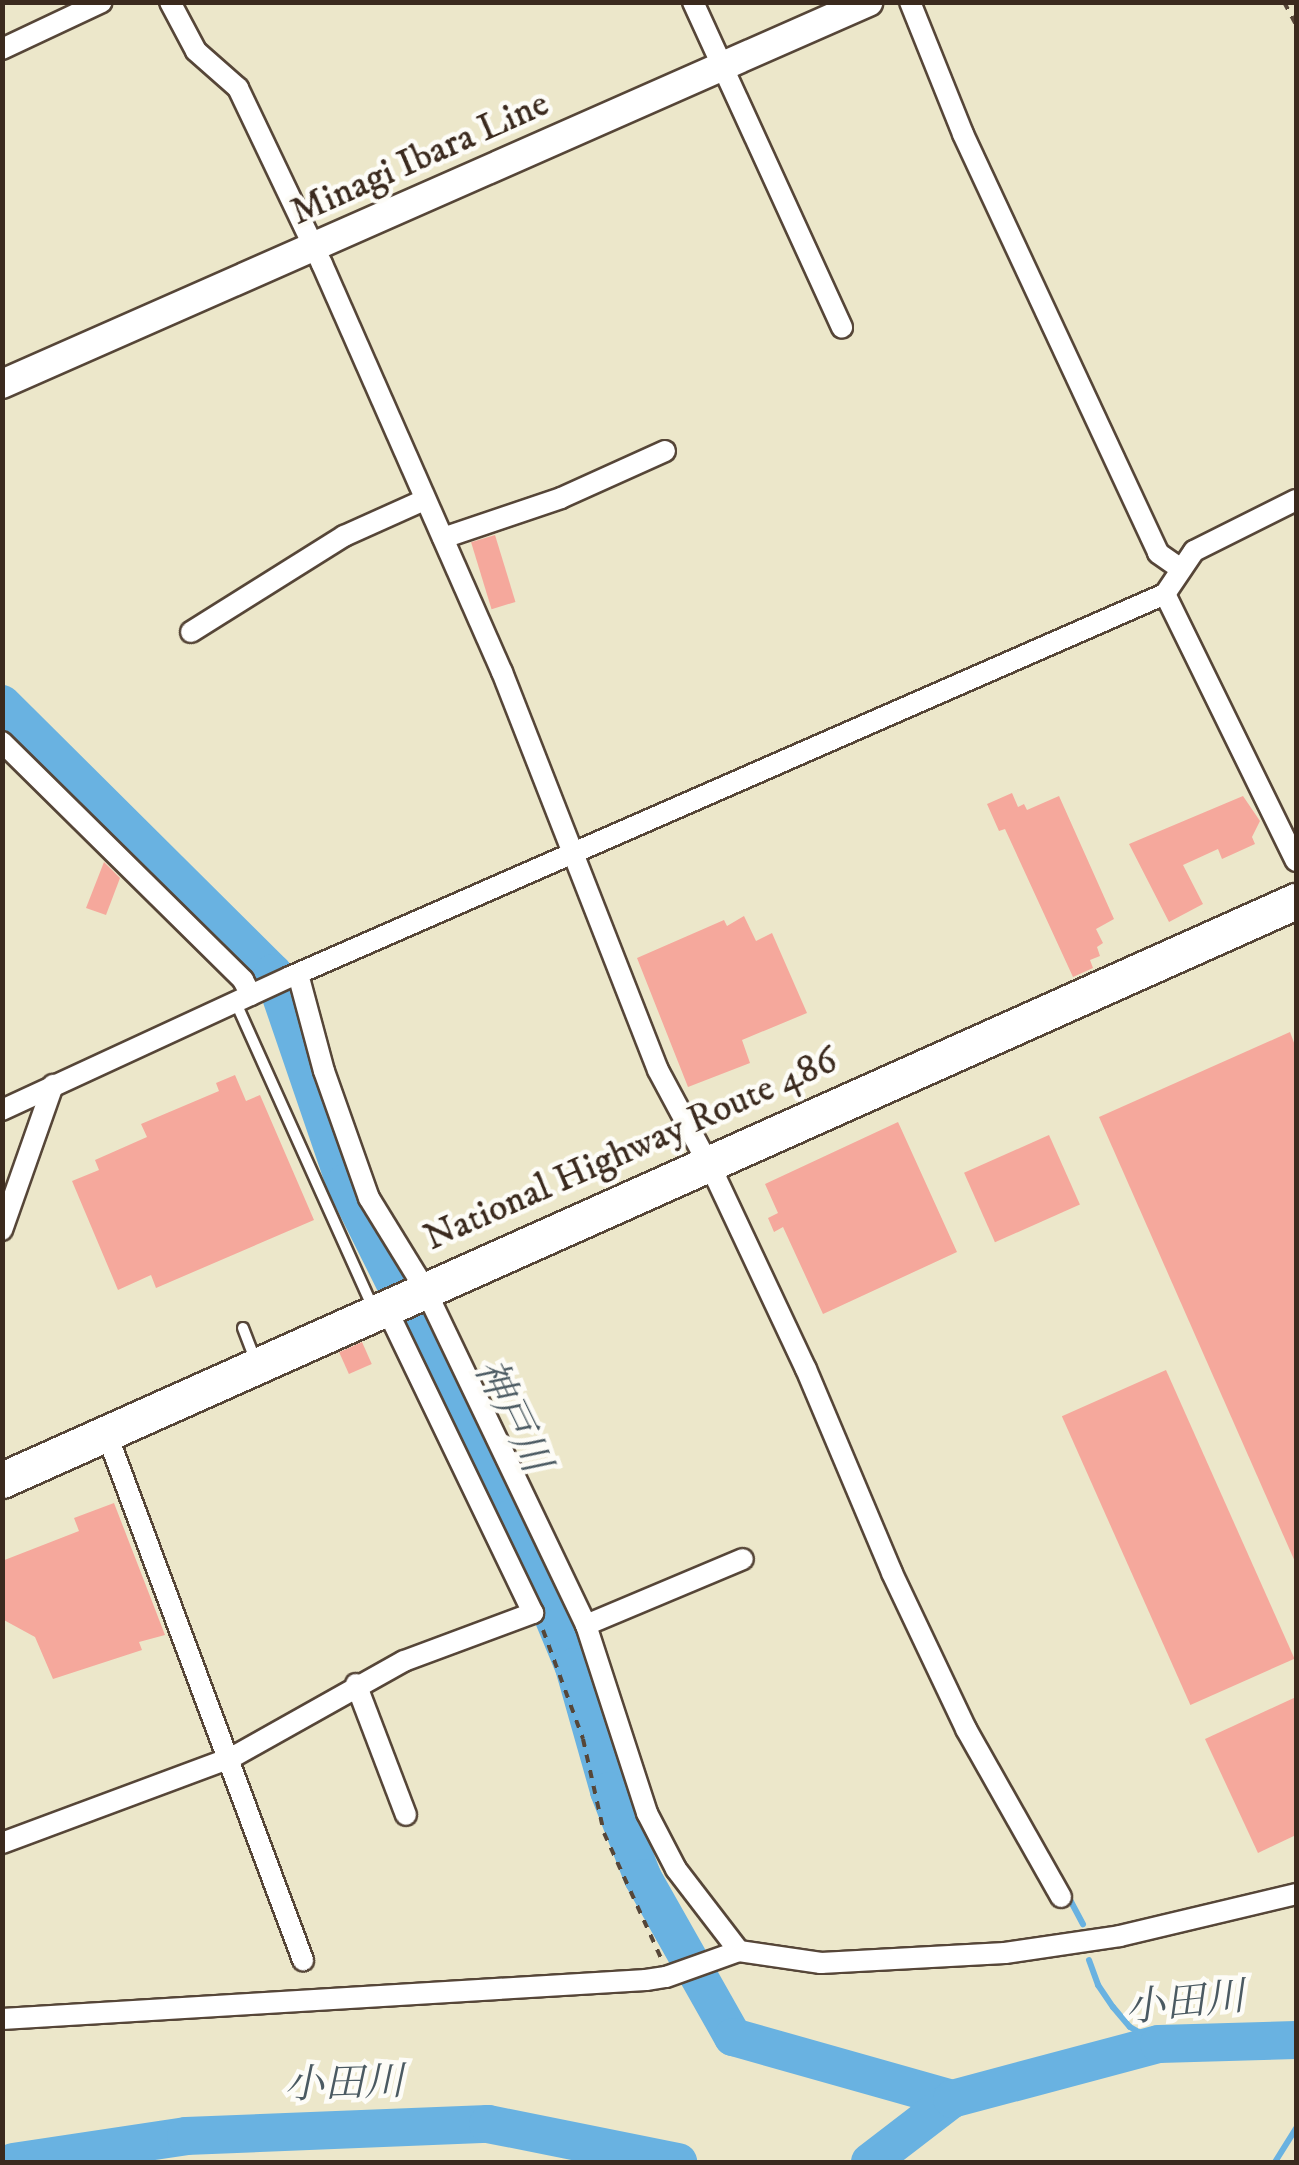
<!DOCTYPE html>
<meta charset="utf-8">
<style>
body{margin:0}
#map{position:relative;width:1299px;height:2165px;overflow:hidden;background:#ece7ca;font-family:"IM FELL DW Pica","Noto Serif JP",serif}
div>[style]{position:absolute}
.stream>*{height:6px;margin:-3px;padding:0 3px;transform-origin:3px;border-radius:3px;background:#69b2e1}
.river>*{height:38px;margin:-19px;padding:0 19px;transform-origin:19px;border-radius:19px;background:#69b2e1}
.building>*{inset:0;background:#f5a89c;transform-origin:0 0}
.path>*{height:4px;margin-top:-2px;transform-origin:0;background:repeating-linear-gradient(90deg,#564638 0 8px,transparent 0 16px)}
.roads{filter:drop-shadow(2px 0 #564638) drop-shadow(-2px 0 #564638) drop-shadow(0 2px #564638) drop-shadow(0 -2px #564638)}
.lane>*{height:10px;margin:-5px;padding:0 5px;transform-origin:5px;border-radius:5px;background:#fff}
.street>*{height:20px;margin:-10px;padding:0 10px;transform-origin:10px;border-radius:10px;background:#fff}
.secondary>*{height:28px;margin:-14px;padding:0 14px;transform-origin:14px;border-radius:14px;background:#fff}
.highway>*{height:35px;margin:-17.5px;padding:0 17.5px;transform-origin:17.5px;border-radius:17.5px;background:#fff}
span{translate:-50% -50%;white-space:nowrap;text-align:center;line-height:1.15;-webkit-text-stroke:9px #fdfcf7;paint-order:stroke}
.street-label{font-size:38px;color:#3b2a1e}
.water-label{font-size:40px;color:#4b5a62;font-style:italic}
.frame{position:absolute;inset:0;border:5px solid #3b2a1e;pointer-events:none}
</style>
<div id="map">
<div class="stream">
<div style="left:1068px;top:1896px;width:32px;rotate:62deg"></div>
<div style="left:1089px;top:1960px;width:27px;rotate:70deg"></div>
<div style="left:1098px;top:1985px;width:27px;rotate:56deg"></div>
<div style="left:1113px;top:2007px;width:26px;rotate:50deg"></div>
<div style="left:1130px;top:2027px;width:34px;rotate:30deg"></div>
<div style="left:1275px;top:2162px;width:40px;rotate:-58deg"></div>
</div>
<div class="river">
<div style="left:2px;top:704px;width:382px;rotate:44.8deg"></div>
<div style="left:273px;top:973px;width:222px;rotate:71.1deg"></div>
<div style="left:345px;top:1183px;width:374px;rotate:63.5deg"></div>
<div style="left:512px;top:1518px;width:161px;rotate:67.4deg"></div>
<div style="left:574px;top:1667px;width:129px;rotate:74.2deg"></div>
<div style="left:609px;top:1791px;width:93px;rotate:68.7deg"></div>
<div style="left:643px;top:1878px;width:183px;rotate:60.5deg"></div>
<div style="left:733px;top:2037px;width:228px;rotate:15.8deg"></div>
<div style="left:13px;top:2162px;width:175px;rotate:-8.5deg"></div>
<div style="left:186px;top:2136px;width:302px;rotate:-2.3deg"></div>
<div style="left:488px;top:2124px;width:194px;rotate:11.3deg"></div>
<div style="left:870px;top:2162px;width:103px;rotate:-37.5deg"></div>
<div style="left:952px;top:2099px;width:214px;rotate:-14.9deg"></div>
<div style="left:1159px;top:2044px;width:137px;rotate:-1.7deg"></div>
</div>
<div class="building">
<div style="left:495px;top:535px;width:70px;height:25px;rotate:73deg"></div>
<div style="clip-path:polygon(1012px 793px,1018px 807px,1024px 804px,1027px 810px,1059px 796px,1114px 919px,1096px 929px,1103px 943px,1097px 947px,1100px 956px,1090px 960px,1093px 968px,1073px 977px,1005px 829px,999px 831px,987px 804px)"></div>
<div style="clip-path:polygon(1243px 796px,1260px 821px,1252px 837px,1255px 844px,1222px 859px,1218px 849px,1183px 865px,1203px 904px,1169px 922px,1129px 844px)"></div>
<div style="clip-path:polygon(104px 862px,120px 878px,106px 915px,86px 908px)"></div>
<div style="clip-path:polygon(744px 916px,756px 941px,772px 933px,807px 1013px,742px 1040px,750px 1063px,688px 1087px,637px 958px,724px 920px,727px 926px)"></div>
<div style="clip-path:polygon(1290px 1032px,1296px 1048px,1296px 1564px,1099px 1117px)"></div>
<div style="clip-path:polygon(235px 1075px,246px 1101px,260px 1095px,314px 1220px,156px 1288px,151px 1275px,118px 1290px,72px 1181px,99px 1170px,95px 1160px,147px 1137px,141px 1124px,219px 1091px,216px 1083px)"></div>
<div style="clip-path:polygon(898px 1122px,957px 1252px,823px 1314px,783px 1227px,774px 1232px,768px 1218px,778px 1213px,765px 1184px)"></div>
<div style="left:1049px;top:1135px;width:76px;height:93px;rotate:66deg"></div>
<div style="left:362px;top:1342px;width:24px;height:25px;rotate:66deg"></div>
<div style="left:1166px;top:1370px;width:316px;height:114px;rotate:66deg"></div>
<div style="clip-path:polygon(114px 1503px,165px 1635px,139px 1642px,142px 1650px,53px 1679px,35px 1637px,2px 1619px,2px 1561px,79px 1531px,74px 1518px)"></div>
<div style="clip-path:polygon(1296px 1697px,1296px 1835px,1258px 1853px,1205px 1739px)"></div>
</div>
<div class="path">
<div style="left:1284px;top:2px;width:26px;rotate:62deg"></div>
<div style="left:543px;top:1630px;width:116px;rotate:69.8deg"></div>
<div style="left:583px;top:1739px;width:96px;rotate:77.4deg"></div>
<div style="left:604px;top:1833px;width:137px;rotate:65.5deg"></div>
</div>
<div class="roads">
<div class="lane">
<div style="left:236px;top:1003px;width:334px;rotate:65.8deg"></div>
<div style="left:243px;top:1328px;width:33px;rotate:69deg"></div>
</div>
<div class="street">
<div style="left:170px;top:2px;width:55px;rotate:62deg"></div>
<div style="left:196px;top:51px;width:56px;rotate:41.4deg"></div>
<div style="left:238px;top:88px;width:195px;rotate:64.5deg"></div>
<div style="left:322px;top:264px;width:446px;rotate:66.2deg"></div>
<div style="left:502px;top:672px;width:427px;rotate:68.6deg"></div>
<div style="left:658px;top:1070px;width:123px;rotate:61.8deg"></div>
<div style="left:716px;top:1178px;width:211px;rotate:64.8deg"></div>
<div style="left:806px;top:1369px;width:221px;rotate:67.1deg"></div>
<div style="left:892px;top:1573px;width:173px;rotate:64.6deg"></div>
<div style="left:966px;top:1729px;width:193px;rotate:60.5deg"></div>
<div style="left:693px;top:2px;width:358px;rotate:65.4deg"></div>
<div style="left:910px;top:2px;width:142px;rotate:68.1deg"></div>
<div style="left:963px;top:134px;width:462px;rotate:65deg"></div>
<div style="left:1158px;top:553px;width:28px;rotate:35deg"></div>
<div style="left:2px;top:49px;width:110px;rotate:-25.2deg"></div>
<div style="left:443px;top:538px;width:125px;rotate:-18.7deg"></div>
<div style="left:561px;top:498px;width:114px;rotate:-24.3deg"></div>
<div style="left:1165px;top:594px;width:297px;rotate:63.9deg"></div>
<div style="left:191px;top:632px;width:181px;rotate:-32.1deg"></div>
<div style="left:344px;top:536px;width:88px;rotate:-24.2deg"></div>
<div style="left:2px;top:742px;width:339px;rotate:44.6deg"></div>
<div style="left:243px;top:980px;width:17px;rotate:62deg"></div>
<div style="left:298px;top:974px;width:100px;rotate:75deg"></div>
<div style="left:324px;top:1071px;width:135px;rotate:70.5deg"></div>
<div style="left:369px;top:1198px;width:107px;rotate:58.4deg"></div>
<div style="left:425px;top:1289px;width:373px;rotate:64.4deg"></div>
<div style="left:586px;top:1625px;width:198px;rotate:72deg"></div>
<div style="left:647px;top:1813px;width:63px;rotate:62.6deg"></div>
<div style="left:676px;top:1869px;width:103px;rotate:52.5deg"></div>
<div style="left:2px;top:1110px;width:317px;rotate:-24.8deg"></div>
<div style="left:290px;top:977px;width:955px;rotate:-23.64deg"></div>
<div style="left:1165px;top:594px;width:52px;rotate:-56deg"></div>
<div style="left:1194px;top:551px;width:114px;rotate:-26.6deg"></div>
<div style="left:2px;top:1230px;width:154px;rotate:-70.6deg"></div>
<div style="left:106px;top:1432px;width:564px;rotate:69.54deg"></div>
<div style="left:586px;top:1625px;width:170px;rotate:-22.8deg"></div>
<div style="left:356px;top:1684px;width:140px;rotate:69.1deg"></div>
<div style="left:2px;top:1843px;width:244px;rotate:-20.4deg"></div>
<div style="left:231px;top:1758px;width:198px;rotate:-29.3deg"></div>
<div style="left:404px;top:1661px;width:138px;rotate:-20.4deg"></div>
<div style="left:533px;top:1613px;width:341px;rotate:-115.7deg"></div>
<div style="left:2px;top:2019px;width:645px;rotate:-3.47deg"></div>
<div style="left:646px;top:1980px;width:20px;rotate:-9deg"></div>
<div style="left:666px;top:1977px;width:77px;rotate:-19.6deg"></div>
<div style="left:739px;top:1951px;width:83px;rotate:8.3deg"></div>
<div style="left:821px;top:1963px;width:184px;rotate:-3.1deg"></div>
<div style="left:1005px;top:1953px;width:116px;rotate:-8.4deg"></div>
<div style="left:1120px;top:1936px;width:181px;rotate:-13.4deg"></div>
</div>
<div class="secondary">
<div style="left:2px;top:384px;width:947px;rotate:-23.8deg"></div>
</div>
<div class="highway">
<div style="left:2px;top:1480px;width:1418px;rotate:-24.11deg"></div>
</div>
</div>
<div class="street-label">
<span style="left:420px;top:159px;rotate:-24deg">Minagi Ibara Line</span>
<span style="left:631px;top:1150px;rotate:-24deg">National Highway Route 486</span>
</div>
<div class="water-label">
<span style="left:511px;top:1416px;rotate:64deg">神戸川</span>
<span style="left:1185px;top:2004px;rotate:-6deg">小田川</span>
<span style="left:344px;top:2085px;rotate:-2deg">小田川</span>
</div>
<div class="frame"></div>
</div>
